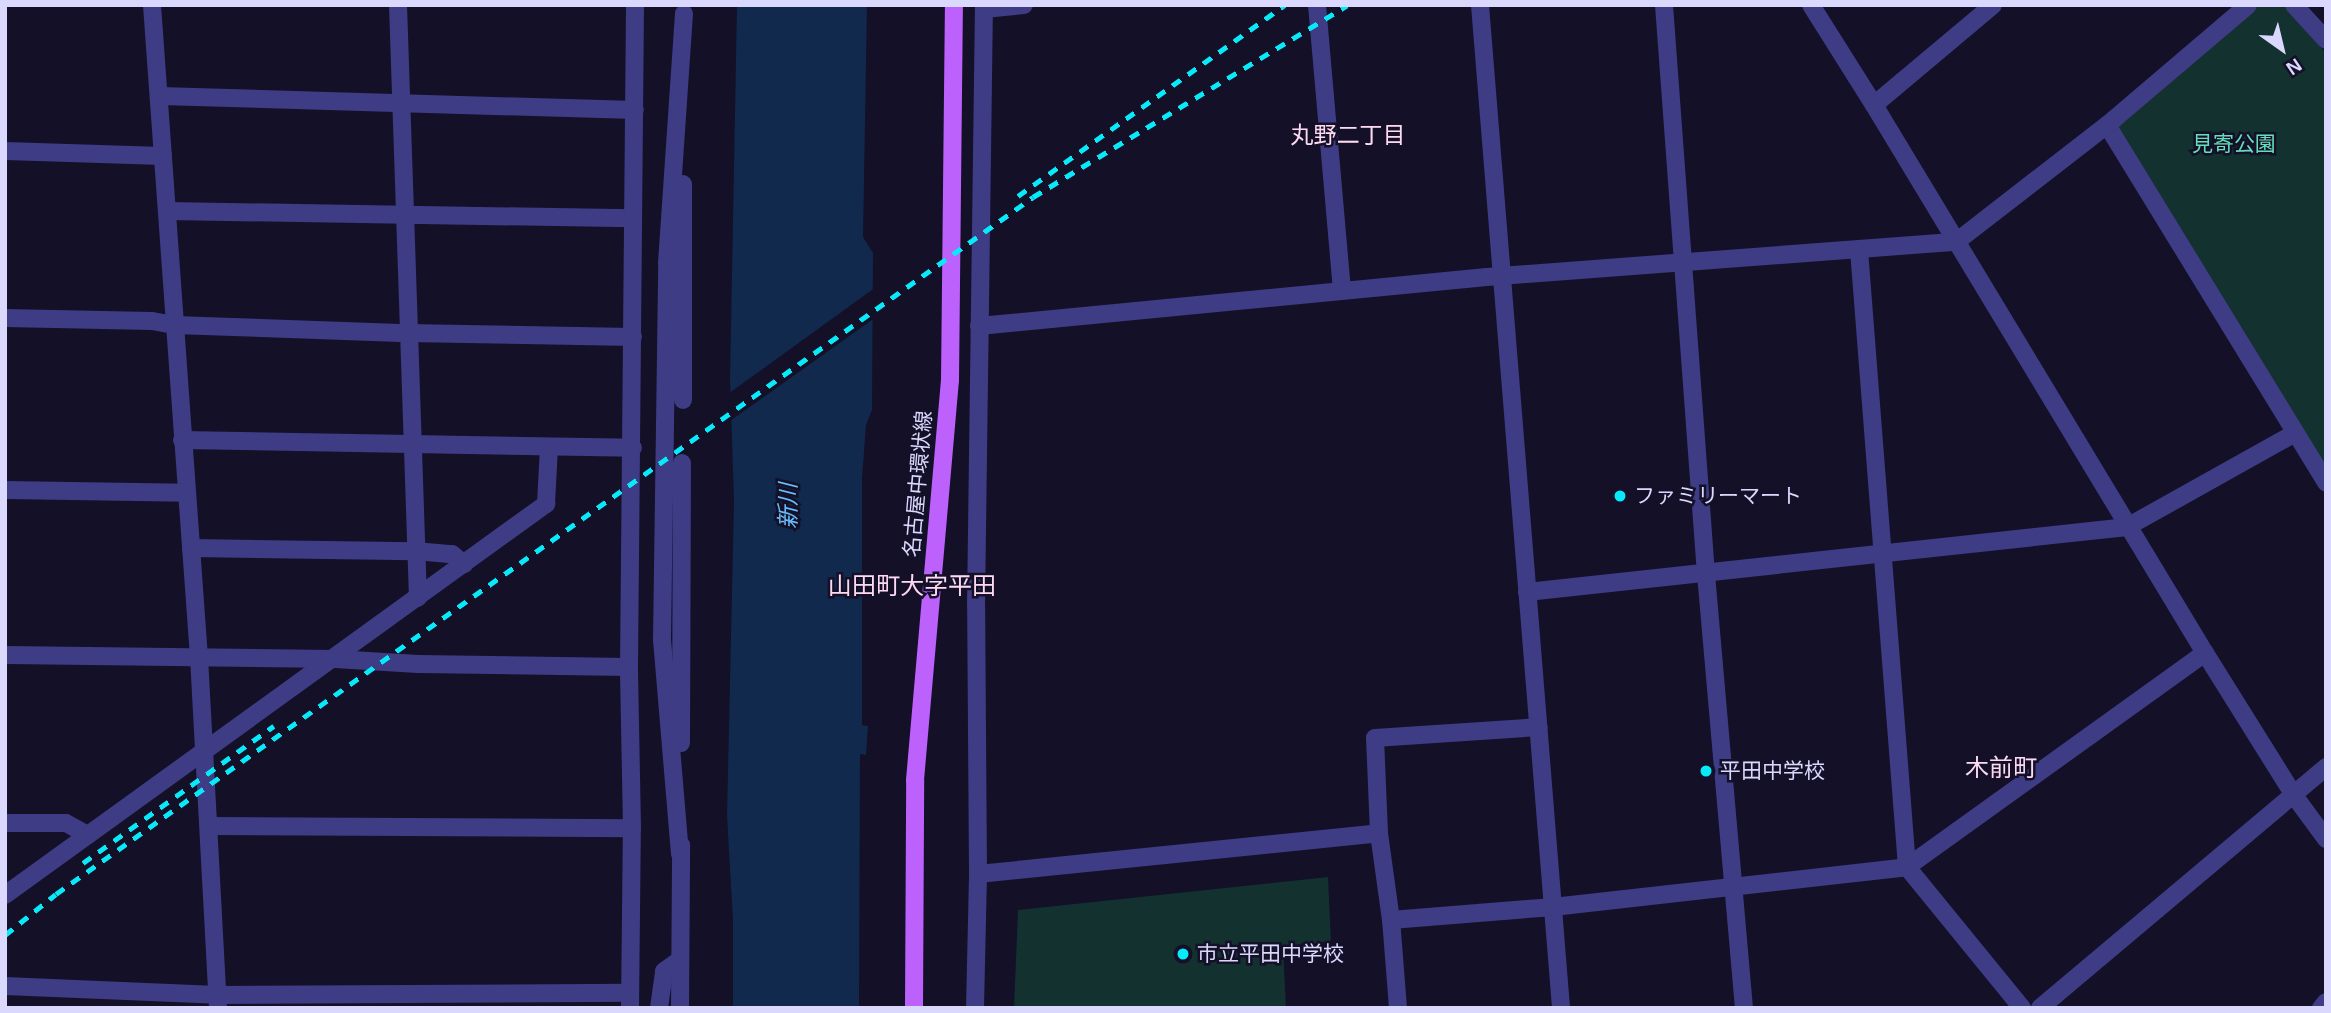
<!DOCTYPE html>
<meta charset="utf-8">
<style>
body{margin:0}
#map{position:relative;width:2331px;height:1013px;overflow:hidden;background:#131028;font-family:Helvetica,"Noto Sans JP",sans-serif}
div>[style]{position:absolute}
.green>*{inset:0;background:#13312f}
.water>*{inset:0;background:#10294c}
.pier>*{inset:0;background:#131028}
.minor>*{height:18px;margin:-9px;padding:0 9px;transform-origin:9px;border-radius:9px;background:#3d3c85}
.major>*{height:18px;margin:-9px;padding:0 9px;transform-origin:9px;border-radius:9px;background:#bc61fc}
.rail>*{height:5px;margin-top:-2.5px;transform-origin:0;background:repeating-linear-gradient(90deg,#08eafa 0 10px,transparent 0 19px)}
.dots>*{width:19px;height:19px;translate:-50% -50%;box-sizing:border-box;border:4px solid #131028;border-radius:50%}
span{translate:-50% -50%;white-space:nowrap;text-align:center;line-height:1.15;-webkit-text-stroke:5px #131028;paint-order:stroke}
.park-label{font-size:21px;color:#64debb}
.street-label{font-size:21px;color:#dbd8fe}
.poi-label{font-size:21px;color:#dbd8fe}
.left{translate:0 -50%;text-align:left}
.neighbourhood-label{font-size:23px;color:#fedaf2}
.water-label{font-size:23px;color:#68bdfc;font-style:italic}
.quarter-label{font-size:24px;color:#fedaf2}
.frame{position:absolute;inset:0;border:7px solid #dbd8fe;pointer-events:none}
.north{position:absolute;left:2247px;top:14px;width:70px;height:70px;-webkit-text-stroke:5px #131028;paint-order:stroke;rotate:146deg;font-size:19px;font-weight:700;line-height:28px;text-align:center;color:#dbd8fe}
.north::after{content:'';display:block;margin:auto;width:24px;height:32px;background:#dbd8fe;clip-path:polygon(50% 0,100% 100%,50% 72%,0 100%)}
</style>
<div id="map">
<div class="green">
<div style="clip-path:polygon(2257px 5px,2283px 5px,2326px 53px,2326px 470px,2115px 126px)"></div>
<div style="clip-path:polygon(1328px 877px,1331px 942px,1283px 946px,1286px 1008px,1014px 1008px,1018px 910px)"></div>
</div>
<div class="water">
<div style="clip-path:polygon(737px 5px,867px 5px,863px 237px,873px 253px,872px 410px,866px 425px,862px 479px,862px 725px,868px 726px,866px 755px,860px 754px,859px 1008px,733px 1008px,733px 920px,727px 816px,734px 501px,730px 380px)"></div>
</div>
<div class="pier">
<div style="clip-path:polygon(876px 287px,876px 317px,730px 421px,728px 394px)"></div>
</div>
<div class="minor">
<div style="left:152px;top:5px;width:654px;rotate:85.88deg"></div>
<div style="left:199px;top:657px;width:352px;rotate:86.9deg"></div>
<div style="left:398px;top:5px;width:593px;rotate:88.07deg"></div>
<div style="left:1317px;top:5px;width:287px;rotate:85deg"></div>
<div style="left:1480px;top:5px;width:1006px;rotate:85.38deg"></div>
<div style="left:1664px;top:5px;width:571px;rotate:85.78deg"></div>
<div style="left:1706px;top:574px;width:436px;rotate:85deg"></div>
<div style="left:1811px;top:5px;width:118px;rotate:57.8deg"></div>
<div style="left:1874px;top:105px;width:640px;rotate:58.87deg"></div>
<div style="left:2205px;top:653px;width:166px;rotate:58deg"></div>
<div style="left:2293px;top:794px;width:56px;rotate:53.7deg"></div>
<div style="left:2294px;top:5px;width:47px;rotate:47.6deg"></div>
<div style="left:984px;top:9px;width:40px;rotate:-5.7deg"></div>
<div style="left:160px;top:96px;width:475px;rotate:1.7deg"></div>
<div style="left:1874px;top:105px;width:155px;rotate:-40deg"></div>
<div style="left:2107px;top:125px;width:420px;rotate:58.5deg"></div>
<div style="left:5px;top:151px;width:158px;rotate:1.8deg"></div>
<div style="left:167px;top:211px;width:466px;rotate:0.9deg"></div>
<div style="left:1859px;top:250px;width:619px;rotate:85.55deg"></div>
<div style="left:1907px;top:867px;width:182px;rotate:50.8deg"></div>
<div style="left:5px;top:318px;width:147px;rotate:1.2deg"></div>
<div style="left:152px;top:321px;width:22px;rotate:10deg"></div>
<div style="left:174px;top:325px;width:233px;rotate:2deg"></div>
<div style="left:407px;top:333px;width:226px;rotate:1deg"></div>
<div style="left:979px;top:326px;width:510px;rotate:-5.51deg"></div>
<div style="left:1487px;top:277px;width:470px;rotate:-4.3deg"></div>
<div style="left:1956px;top:242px;width:199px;rotate:-37.8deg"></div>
<div style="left:2113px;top:120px;width:177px;rotate:-40.4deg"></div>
<div style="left:683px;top:400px;width:216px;rotate:-90deg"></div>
<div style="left:182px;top:440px;width:451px;rotate:1deg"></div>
<div style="left:5px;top:490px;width:181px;rotate:0.9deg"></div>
<div style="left:191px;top:548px;width:224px;rotate:0.8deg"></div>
<div style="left:415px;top:551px;width:37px;rotate:5deg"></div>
<div style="left:452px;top:554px;width:16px;rotate:40deg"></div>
<div style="left:1527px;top:592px;width:604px;rotate:-6.18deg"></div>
<div style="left:2127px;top:527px;width:193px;rotate:-29.2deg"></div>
<div style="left:5px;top:655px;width:330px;rotate:0.7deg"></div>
<div style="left:335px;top:659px;width:83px;rotate:3.4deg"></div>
<div style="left:418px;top:664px;width:211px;rotate:0.8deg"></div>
<div style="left:681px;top:743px;width:280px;rotate:-89.8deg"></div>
<div style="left:5px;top:823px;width:61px"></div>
<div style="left:66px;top:823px;width:25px;rotate:29deg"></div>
<div style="left:210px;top:826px;width:422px;rotate:0.3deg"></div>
<div style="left:680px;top:854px;width:216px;rotate:-94.8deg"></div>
<div style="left:662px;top:639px;width:376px;rotate:-89.2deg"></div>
<div style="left:667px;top:263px;width:250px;rotate:-86.1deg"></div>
<div style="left:978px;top:874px;width:403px;rotate:-5.8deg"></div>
<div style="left:5px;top:895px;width:668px;rotate:-35.86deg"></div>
<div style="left:546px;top:504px;width:57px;rotate:-87deg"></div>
<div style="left:1391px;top:920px;width:163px;rotate:-4.6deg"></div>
<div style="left:1553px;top:907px;width:356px;rotate:-6.4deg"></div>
<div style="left:1907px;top:867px;width:367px;rotate:-35.7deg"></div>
<div style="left:5px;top:986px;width:212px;rotate:2.4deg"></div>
<div style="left:217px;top:995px;width:413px;rotate:-0.3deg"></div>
<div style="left:630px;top:1008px;width:180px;rotate:-89.4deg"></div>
<div style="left:632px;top:828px;width:161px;rotate:-91.1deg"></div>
<div style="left:629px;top:667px;width:662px;rotate:-89.48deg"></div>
<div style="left:659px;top:1008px;width:37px;rotate:-82deg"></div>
<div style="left:664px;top:971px;width:19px;rotate:-35deg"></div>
<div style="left:680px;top:1008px;width:163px;rotate:-89.6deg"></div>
<div style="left:975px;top:1008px;width:134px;rotate:-88.7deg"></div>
<div style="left:978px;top:874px;width:268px;rotate:-90.4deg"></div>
<div style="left:976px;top:606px;width:601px;rotate:-89.24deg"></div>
<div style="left:1398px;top:1008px;width:88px;rotate:-94.5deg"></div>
<div style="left:1391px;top:920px;width:88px;rotate:-97.9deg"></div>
<div style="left:1379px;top:833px;width:95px;rotate:-92.4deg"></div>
<div style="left:1375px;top:738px;width:164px;rotate:-3.8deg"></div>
<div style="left:2040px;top:1008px;width:374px;rotate:-40.1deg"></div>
<div style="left:2321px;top:1008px;width:8px;rotate:-50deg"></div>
</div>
<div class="major">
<div style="left:914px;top:1008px;width:228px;rotate:-89.7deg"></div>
<div style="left:915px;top:780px;width:402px;rotate:-85deg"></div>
<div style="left:950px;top:380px;width:375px;rotate:-89.4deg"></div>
</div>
<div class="rail">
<div style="left:1018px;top:196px;width:328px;rotate:-35.6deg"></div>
<div style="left:83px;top:863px;width:235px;rotate:-35.7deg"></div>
<div style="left:5px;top:935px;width:65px;rotate:-38.8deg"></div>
<div style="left:56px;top:894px;width:1200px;rotate:-35.5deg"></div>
<div style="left:1033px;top:197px;width:368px;rotate:-31.4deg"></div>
</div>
<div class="dots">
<div style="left:1620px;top:496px;background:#08eafa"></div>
<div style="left:1706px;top:771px;background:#08eafa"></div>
<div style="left:1183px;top:954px;background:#08eafa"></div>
</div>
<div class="park-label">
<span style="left:2234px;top:144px">見寄公園</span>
</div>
<div class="street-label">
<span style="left:918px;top:484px;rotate:-85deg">名古屋中環状線</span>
</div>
<div class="poi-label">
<span class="left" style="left:1634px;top:496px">ファミリーマート</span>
<span class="left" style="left:1720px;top:771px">平田中学校</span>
<span class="left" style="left:1197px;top:954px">市立平田中学校</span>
</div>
<div class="neighbourhood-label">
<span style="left:1348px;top:135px">丸野二丁目</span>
</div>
<div class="water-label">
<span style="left:788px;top:506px;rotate:-90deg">新川</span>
</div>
<div class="quarter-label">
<span style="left:912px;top:586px">山田町大字平田</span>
<span style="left:2001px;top:768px">木前町</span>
</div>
<div class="frame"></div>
<div class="north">N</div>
</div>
